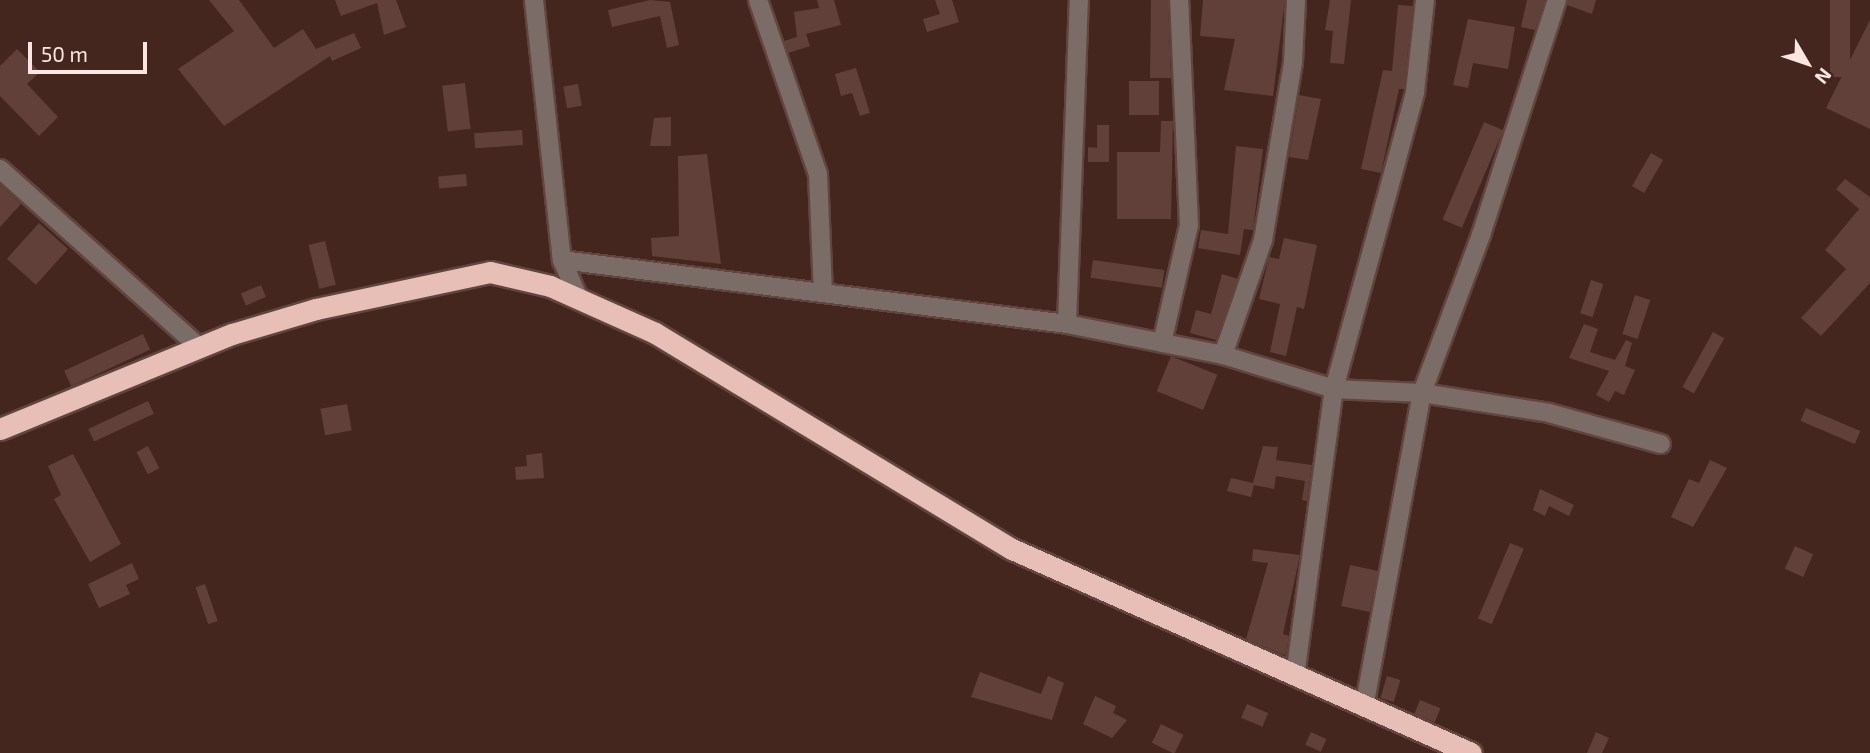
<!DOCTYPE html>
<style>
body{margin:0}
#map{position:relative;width:1870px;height:753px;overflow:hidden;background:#44261f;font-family:"Exo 2",sans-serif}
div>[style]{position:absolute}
.building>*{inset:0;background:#604038;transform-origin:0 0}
.roads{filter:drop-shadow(2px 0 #61453e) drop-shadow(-2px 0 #61453e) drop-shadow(0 2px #61453e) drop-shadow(0 -2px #61453e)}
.street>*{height:18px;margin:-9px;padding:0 9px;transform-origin:9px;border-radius:9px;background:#7c6c68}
.highway>*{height:21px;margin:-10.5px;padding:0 10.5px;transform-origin:10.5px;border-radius:10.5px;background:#e8bfb6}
span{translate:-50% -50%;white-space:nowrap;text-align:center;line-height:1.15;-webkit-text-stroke:6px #44261f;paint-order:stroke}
.north{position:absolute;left:1772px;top:28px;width:70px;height:70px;-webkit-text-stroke:5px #44261f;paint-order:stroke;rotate:129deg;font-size:19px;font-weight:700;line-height:28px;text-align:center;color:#fbe6e1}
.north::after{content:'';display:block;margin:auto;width:24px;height:32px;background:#fbe6e1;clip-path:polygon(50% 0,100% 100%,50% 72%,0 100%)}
.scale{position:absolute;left:28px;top:42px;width:119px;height:32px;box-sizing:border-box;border:4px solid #fbe6e1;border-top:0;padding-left:9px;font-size:21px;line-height:24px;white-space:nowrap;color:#fbe6e1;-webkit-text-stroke:5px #44261f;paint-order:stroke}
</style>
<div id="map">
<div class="building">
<div style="clip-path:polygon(209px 0,239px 0,274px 48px,303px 29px,316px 49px,354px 33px,361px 48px,332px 61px,330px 56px,224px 126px,178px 69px,234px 31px)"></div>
<div style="clip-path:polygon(335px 0,396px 0,406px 27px,384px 35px,377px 3px,341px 16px)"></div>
<div style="clip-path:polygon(650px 0,670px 2px,679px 45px,667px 48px,660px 16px,612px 27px,608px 10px)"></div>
<div style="clip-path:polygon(817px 0,834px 0,841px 25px,806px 34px,810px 46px,788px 53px,784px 41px,797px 37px,794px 12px,819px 8px)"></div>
<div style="clip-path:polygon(935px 0,952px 0,959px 22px,927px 32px,923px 19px,940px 14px)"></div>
<div style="clip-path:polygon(1151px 0,1168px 0,1171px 78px,1150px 78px)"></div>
<div style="clip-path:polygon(1203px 0,1285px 0,1273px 96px,1224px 90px,1235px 39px,1200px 36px)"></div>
<div style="clip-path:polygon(1330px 0,1351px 0,1344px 64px,1330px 63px,1333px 31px,1325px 30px)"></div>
<div style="clip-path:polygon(1527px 0,1545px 0,1535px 30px,1521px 27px)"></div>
<div style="clip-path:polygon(1568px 0,1596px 0,1592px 14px,1567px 5px)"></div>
<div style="left:1830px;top:0;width:20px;height:77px"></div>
<div style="clip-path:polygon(1398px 5px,1413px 6px,1404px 89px,1399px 89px,1381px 173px,1361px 169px,1383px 70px,1392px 71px)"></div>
<div style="clip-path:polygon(1468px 19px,1515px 27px,1508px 69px,1473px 63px,1468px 88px,1453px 85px)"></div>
<div style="clip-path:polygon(1870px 20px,1870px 129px,1826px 108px)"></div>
<div style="clip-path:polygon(17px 49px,40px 72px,27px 84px,58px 117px,39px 136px,0 96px,0 66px)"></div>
<div style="clip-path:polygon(856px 68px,870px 113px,860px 116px,852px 93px,841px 96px,835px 74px)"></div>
<div style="left:1129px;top:81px;width:30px;height:34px"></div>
<div style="left:465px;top:83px;width:46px;height:23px;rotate:83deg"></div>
<div style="left:578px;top:84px;width:22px;height:15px;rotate:80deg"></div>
<div style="clip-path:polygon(1299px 95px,1321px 99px,1308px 160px,1289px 157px)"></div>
<div style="clip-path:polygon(671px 117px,671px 146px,650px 146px,654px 118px)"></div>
<div style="clip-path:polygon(1161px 121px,1173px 121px,1171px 219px,1117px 219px,1117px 152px,1160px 152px)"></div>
<div style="left:1484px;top:122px;width:21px;height:106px;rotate:23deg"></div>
<div style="clip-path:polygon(1097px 125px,1109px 125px,1109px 162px,1088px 162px,1088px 147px,1097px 148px)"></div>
<div style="left:522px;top:130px;width:15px;height:48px;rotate:86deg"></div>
<div style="clip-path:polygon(1236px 146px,1263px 149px,1253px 230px,1244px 229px,1240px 255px,1198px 248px,1201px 230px,1228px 234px)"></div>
<div style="left:1651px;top:153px;width:14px;height:38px;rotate:30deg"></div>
<div style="clip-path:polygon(707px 154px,721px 264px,652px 256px,651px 238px,679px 236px,678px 156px)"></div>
<div style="left:466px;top:174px;width:12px;height:28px;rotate:85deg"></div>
<div style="clip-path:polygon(1845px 179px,1870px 197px,1870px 283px,1821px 336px,1801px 318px,1846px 269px,1825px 250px,1859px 209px,1836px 189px)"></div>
<div style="clip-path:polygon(0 185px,21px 204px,0 227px)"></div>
<div style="left:39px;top:223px;width:39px;height:48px;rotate:42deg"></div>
<div style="clip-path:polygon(1284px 238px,1317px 245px,1304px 309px,1297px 307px,1286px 356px,1270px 352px,1280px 304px,1259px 299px,1269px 257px,1279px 259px)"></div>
<div style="left:325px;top:241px;width:45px;height:17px;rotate:76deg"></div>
<div style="left:1093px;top:260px;width:72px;height:18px;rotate:8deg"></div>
<div style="clip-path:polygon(1222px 274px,1238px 279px,1216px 340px,1190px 333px,1196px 310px,1211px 314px)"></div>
<div style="left:1591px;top:280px;width:13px;height:35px;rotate:18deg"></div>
<div style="left:261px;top:285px;width:13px;height:22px;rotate:67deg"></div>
<div style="left:1635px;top:295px;width:16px;height:41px;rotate:18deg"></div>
<div style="clip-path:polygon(1584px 324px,1598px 329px,1590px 352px,1615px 360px,1626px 340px,1632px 343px,1625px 366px,1635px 370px,1624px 395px,1615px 391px,1609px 402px,1596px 395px,1609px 371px,1569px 358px)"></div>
<div style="left:1713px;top:332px;width:13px;height:63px;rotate:29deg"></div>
<div style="left:143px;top:334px;width:17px;height:87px;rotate:65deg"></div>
<div style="left:1171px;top:356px;width:50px;height:38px;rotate:22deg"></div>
<div style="left:148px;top:401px;width:14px;height:66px;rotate:65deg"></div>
<div style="left:347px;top:404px;width:27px;height:27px;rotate:80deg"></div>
<div style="left:1806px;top:408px;width:59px;height:14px;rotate:23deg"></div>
<div style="left:148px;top:446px;width:25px;height:13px;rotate:63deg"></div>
<div style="clip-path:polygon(1263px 446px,1278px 447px,1276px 460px,1312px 465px,1307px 501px,1302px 500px,1305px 481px,1276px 476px,1274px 489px,1254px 485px,1251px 497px,1227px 491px,1231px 478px,1253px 483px)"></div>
<div style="clip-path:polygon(542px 453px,544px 478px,516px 480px,515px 467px,527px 466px,526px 455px)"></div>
<div style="clip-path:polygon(73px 454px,121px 544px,90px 562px,54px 499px,61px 495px,48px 466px)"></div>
<div style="clip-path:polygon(1710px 460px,1727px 468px,1693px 527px,1671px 517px,1689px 479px,1699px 483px)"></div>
<div style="clip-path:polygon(1540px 489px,1574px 505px,1569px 516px,1549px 506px,1545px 516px,1533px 510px)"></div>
<div style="left:1510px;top:543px;width:15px;height:82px;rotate:23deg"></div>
<div style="left:1795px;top:546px;width:20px;height:25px;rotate:24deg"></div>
<div style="clip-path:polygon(1253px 549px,1300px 555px,1283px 634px,1289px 636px,1286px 656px,1246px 639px,1268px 563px,1252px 561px)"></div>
<div style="clip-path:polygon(132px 563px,139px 579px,126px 585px,130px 594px,99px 608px,88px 584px)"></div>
<div style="left:1350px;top:565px;width:29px;height:42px;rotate:12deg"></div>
<div style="left:205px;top:584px;width:39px;height:10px;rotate:71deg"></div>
<div style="clip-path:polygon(980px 672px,1041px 694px,1048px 676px,1064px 683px,1052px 720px,971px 697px)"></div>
<div style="left:1387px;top:676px;width:14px;height:23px;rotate:17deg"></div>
<div style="clip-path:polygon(1095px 696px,1116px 706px,1113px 713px,1127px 720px,1112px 738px,1083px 724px)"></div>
<div style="left:1420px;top:700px;width:22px;height:15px;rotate:22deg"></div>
<div style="left:1247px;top:704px;width:23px;height:15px;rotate:23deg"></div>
<div style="left:1161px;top:724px;width:25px;height:21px;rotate:26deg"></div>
<div style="left:1311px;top:732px;width:17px;height:14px;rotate:24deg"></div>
<div style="clip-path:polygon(1596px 732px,1609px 738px,1602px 753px,1587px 753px)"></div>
</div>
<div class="roads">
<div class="street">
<div style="left:534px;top:0;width:262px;rotate:83.9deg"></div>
<div style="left:562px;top:260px;width:43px;rotate:66.4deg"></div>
<div style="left:758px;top:0;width:184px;rotate:71deg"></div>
<div style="left:818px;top:174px;width:119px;rotate:87.6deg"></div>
<div style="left:0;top:169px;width:267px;rotate:41.8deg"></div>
<div style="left:562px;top:260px;width:509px;rotate:7.22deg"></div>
<div style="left:1067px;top:324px;width:159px;rotate:11.2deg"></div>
<div style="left:1223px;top:355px;width:116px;rotate:17deg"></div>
<div style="left:1334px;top:389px;width:88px;rotate:2.6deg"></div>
<div style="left:1422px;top:393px;width:129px;rotate:8.9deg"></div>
<div style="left:1549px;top:413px;width:116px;rotate:15.5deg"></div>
<div style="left:1067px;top:324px;width:324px;rotate:-87.9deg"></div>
<div style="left:1162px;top:343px;width:121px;rotate:-77.1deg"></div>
<div style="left:1189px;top:225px;width:225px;rotate:-92.5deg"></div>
<div style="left:1223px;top:355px;width:122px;rotate:-70.8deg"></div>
<div style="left:1263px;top:240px;width:181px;rotate:-80.4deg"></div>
<div style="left:1293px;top:62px;width:62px;rotate:-87.2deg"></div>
<div style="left:1295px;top:676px;width:290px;rotate:-82.3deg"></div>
<div style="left:1334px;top:389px;width:308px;rotate:-74.7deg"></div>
<div style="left:1415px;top:92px;width:93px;rotate:-83.8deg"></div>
<div style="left:1364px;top:708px;width:320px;rotate:-79.6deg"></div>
<div style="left:1422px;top:393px;width:169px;rotate:-69.5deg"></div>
<div style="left:1481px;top:235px;width:247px;rotate:-72.1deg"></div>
</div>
<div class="highway">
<div style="left:0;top:429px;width:251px;rotate:-22.3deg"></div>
<div style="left:232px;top:334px;width:88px;rotate:-16.6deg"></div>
<div style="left:316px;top:309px;width:178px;rotate:-12deg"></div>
<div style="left:490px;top:272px;width:62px;rotate:13.1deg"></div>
<div style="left:550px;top:286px;width:115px;rotate:24.1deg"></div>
<div style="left:655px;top:333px;width:417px;rotate:31.2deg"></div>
<div style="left:1012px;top:549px;width:502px;rotate:23.96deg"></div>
</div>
</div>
<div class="north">N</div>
<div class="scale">50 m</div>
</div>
